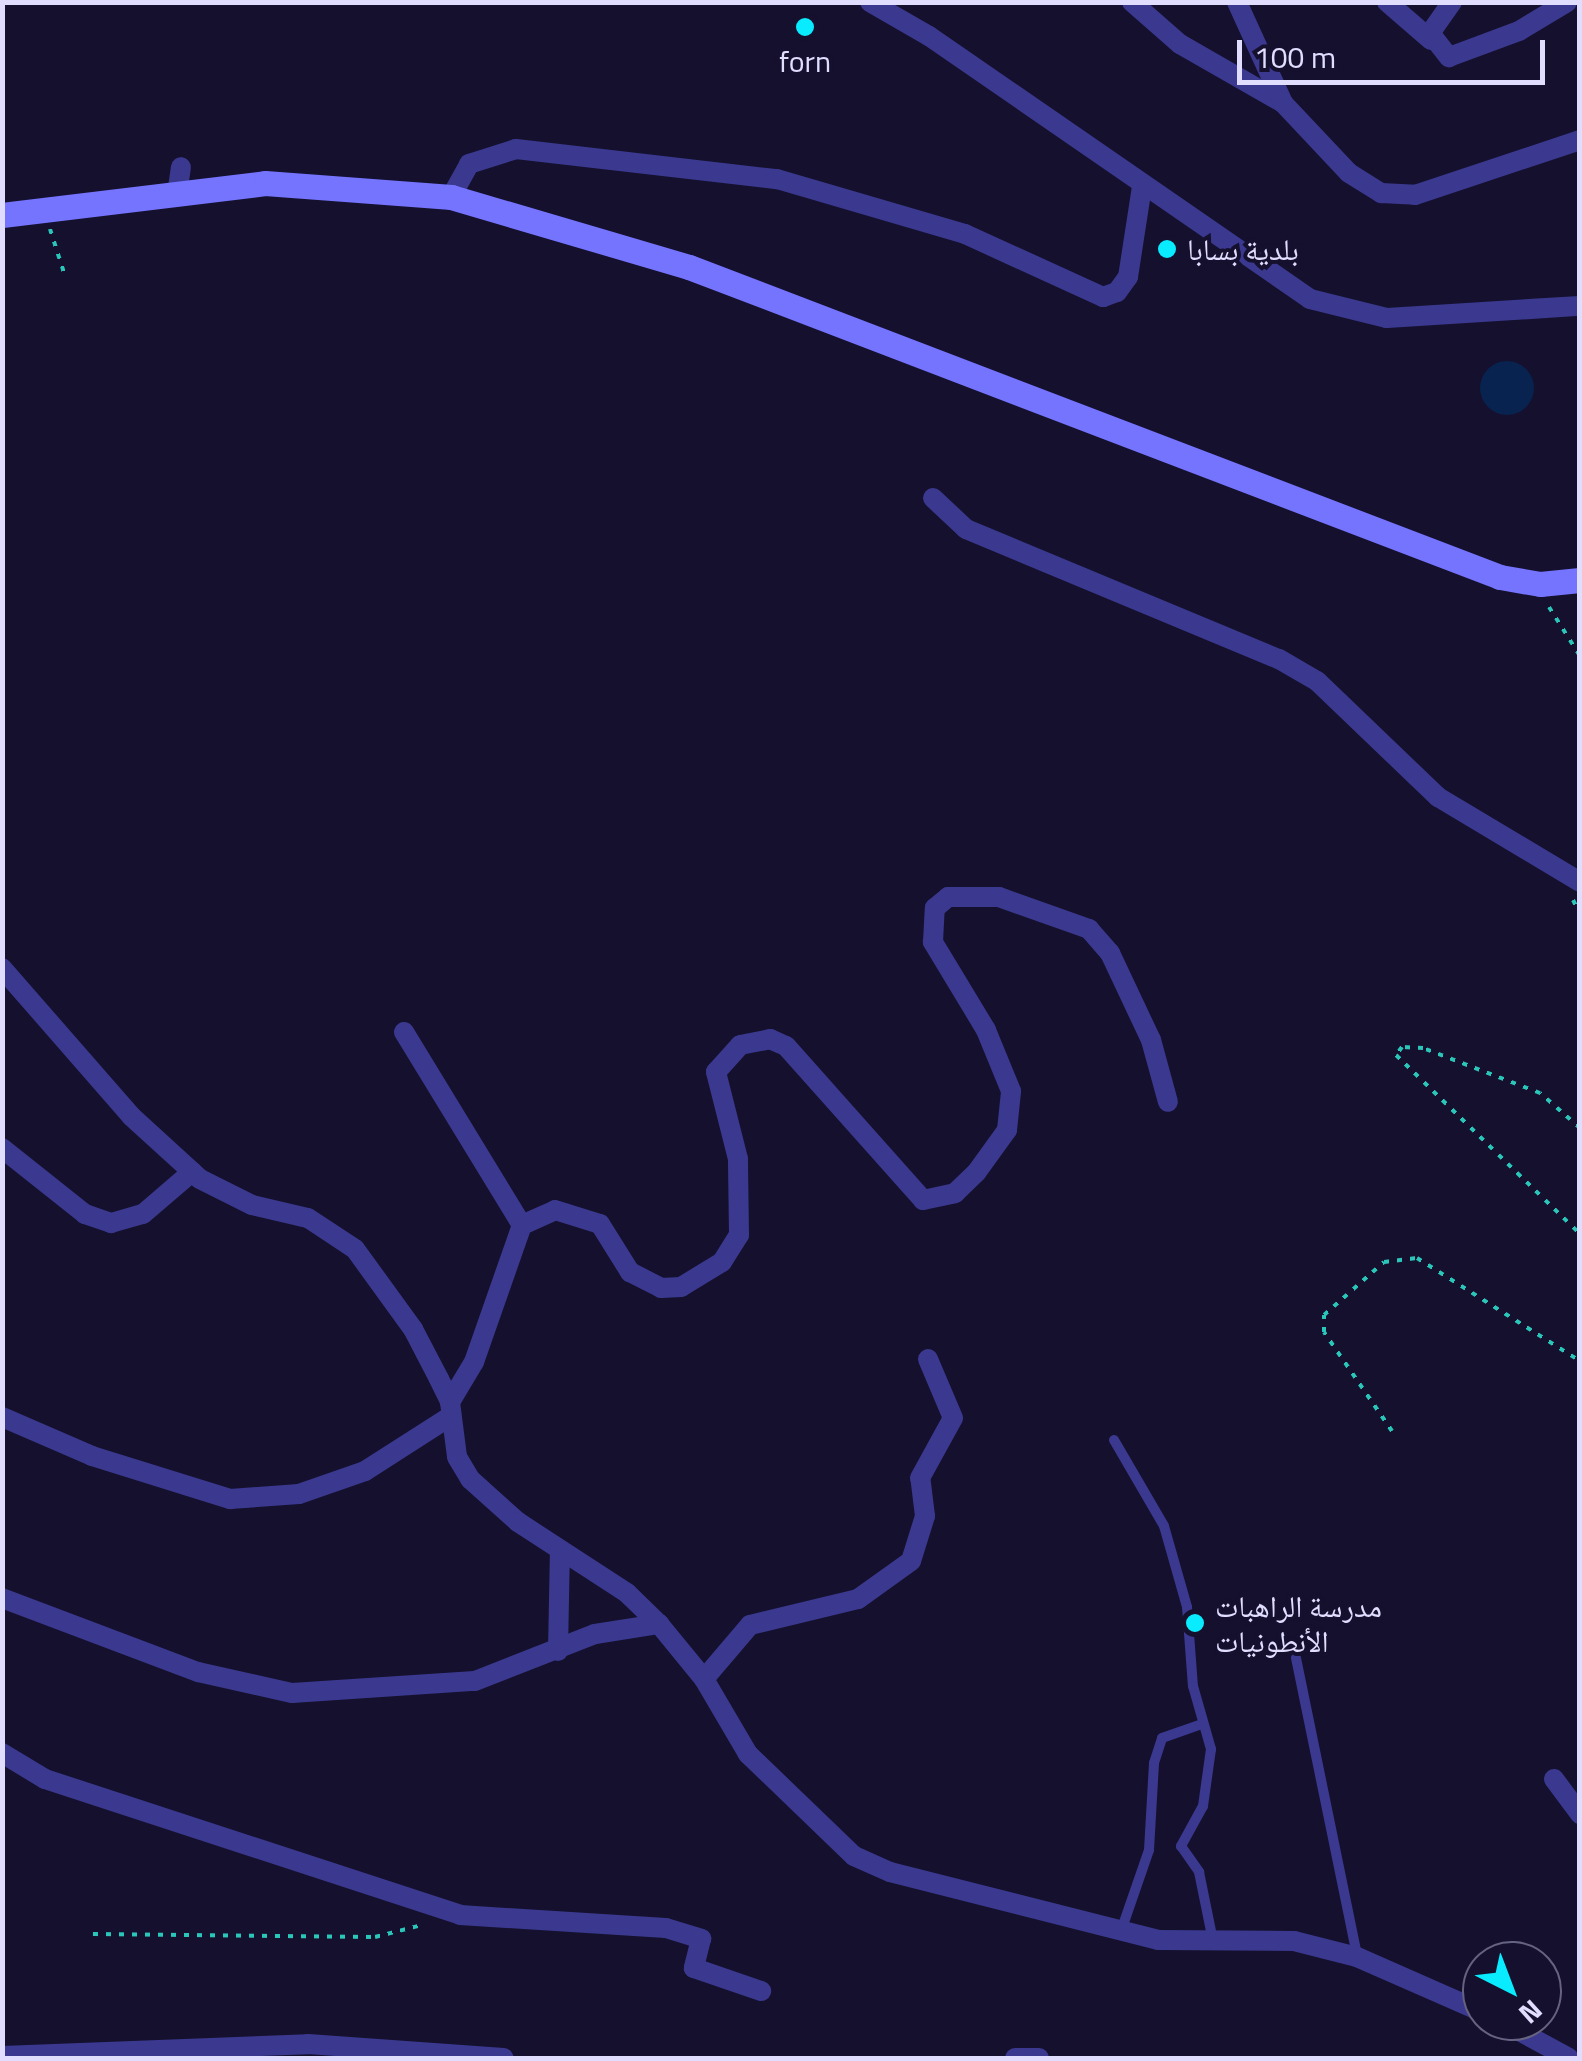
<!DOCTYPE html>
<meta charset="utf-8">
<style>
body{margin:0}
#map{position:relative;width:1582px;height:2061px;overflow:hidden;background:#15102d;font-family:"Titillium Web","Noto Naskh Arabic",sans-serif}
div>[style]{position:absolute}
.water>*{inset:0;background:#08234f}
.round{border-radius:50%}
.path>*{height:4px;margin-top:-2px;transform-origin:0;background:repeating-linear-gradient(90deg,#2ac6b9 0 5px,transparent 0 13px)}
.lane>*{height:10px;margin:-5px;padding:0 5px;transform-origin:5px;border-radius:5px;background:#3a398f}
.street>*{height:20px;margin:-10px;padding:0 10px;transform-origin:10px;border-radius:10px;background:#3a398f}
.secondary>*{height:25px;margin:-12.5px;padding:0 12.5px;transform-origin:12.5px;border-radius:12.5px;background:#7474ff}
.dots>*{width:28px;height:28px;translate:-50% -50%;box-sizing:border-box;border:5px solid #15102d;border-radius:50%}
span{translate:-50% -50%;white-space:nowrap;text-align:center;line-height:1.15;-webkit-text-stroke:8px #15102d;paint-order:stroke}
.poi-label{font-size:30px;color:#e0ddff}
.left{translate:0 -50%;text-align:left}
.frame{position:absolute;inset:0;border:5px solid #e0ddff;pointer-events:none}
.north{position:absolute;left:1462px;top:1941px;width:100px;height:100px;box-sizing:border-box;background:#15102d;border:2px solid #666281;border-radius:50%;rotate:138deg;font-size:28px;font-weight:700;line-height:40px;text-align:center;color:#e0ddff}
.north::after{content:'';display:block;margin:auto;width:35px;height:45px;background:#09ecff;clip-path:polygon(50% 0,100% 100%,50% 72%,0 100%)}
.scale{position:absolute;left:1237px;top:40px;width:308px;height:45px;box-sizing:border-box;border:5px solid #e0ddff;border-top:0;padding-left:12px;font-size:30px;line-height:35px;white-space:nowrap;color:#e0ddff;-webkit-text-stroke:8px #15102d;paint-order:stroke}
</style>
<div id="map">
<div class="water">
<div class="round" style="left:1480px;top:361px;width:54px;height:54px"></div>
</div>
<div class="path">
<div style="left:50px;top:229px;width:49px;rotate:72.3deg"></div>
<div style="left:1549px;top:607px;width:58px;rotate:57.7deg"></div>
<div style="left:1573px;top:900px;width:16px;rotate:63deg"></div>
<div style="left:1580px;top:1128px;width:53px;rotate:-138.8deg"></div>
<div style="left:1540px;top:1093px;width:125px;rotate:-159deg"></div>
<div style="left:1423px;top:1048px;width:21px;rotate:-177deg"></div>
<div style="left:1402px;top:1047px;width:10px;rotate:127deg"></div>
<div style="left:1396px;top:1055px;width:257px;rotate:44.2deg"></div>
<div style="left:1392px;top:1431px;width:120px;rotate:-124.5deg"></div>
<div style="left:1324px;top:1332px;width:17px;rotate:-90deg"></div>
<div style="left:1324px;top:1315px;width:80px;rotate:-41.5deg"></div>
<div style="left:1384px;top:1262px;width:33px;rotate:-7deg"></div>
<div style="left:1417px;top:1258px;width:193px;rotate:32.3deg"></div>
<div style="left:93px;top:1934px;width:282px;rotate:0.6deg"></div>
<div style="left:375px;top:1937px;width:49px;rotate:-14.3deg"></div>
</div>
<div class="lane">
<div style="left:1114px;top:1440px;width:99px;rotate:59.8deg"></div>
<div style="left:1164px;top:1526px;width:84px;rotate:74.1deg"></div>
<div style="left:1187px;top:1607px;width:79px;rotate:85.7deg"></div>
<div style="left:1193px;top:1686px;width:66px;rotate:74.1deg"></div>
<div style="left:1211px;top:1749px;width:58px;rotate:98deg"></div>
<div style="left:1203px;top:1806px;width:46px;rotate:118.8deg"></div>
<div style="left:1181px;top:1846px;width:32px;rotate:55deg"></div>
<div style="left:1199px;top:1872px;width:65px;rotate:78.5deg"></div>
<div style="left:1296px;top:1658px;width:303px;rotate:78.4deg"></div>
<div style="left:1121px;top:1931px;width:86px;rotate:-70.9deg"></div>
<div style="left:1149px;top:1850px;width:87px;rotate:-86.7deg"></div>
<div style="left:1154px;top:1763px;width:26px;rotate:-72deg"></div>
<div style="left:1162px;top:1738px;width:42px;rotate:-19.3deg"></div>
</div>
<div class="street">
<div style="left:870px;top:2px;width:68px;rotate:30deg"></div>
<div style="left:929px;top:36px;width:463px;rotate:34.6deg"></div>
<div style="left:1310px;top:299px;width:79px;rotate:13.9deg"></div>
<div style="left:1387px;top:318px;width:193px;rotate:-3.6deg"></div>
<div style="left:1132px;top:2px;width:64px;rotate:41.2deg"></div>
<div style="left:1180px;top:44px;width:119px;rotate:29.8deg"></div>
<div style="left:1283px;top:103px;width:96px;rotate:46.7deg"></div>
<div style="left:1349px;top:173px;width:38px;rotate:32deg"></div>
<div style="left:1381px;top:193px;width:34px;rotate:3deg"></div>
<div style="left:1415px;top:195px;width:174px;rotate:-18.4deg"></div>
<div style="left:1237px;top:2px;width:111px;rotate:65.5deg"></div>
<div style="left:1387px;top:2px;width:58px;rotate:40.8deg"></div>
<div style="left:1452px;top:2px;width:38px;rotate:125deg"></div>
<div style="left:1430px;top:33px;width:31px;rotate:52deg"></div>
<div style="left:1449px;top:57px;width:75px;rotate:-20.4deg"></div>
<div style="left:1519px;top:31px;width:56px;rotate:-31.1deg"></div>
<div style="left:177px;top:195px;width:28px;rotate:-82deg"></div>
<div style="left:451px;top:197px;width:38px;rotate:-61deg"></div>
<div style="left:469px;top:164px;width:49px;rotate:-17.7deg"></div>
<div style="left:516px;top:149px;width:263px;rotate:6.6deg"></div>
<div style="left:777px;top:179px;width:196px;rotate:16.3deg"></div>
<div style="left:965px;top:234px;width:152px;rotate:24.5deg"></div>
<div style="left:1103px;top:297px;width:15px;rotate:-20deg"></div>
<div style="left:1117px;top:292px;width:19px;rotate:-54deg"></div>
<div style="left:1128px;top:277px;width:91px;rotate:-81.2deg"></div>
<div style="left:933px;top:498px;width:45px;rotate:43.2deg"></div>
<div style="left:966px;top:529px;width:339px;rotate:22.6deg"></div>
<div style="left:1279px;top:659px;width:44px;rotate:30.1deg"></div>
<div style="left:1317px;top:681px;width:168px;rotate:43.8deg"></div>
<div style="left:1438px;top:797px;width:165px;rotate:30.9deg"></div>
<div style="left:2px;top:968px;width:196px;rotate:48.9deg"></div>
<div style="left:131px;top:1116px;width:93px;rotate:42.4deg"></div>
<div style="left:200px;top:1179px;width:58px;rotate:26.6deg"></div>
<div style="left:252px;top:1205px;width:57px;rotate:13.1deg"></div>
<div style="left:308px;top:1218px;width:56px;rotate:33.4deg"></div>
<div style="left:355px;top:1249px;width:99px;rotate:54.1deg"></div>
<div style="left:413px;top:1329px;width:56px;rotate:62.5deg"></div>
<div style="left:439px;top:1379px;width:25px;rotate:64deg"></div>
<div style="left:450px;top:1402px;width:55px;rotate:82.7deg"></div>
<div style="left:457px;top:1457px;width:26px;rotate:59deg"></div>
<div style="left:470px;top:1479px;width:64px;rotate:41.9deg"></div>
<div style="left:518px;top:1522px;width:130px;rotate:33.1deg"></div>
<div style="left:627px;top:1593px;width:45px;rotate:44.1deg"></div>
<div style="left:659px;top:1624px;width:71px;rotate:50.7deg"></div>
<div style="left:704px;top:1679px;width:87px;rotate:59.6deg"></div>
<div style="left:748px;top:1754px;width:147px;rotate:43.9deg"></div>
<div style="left:854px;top:1856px;width:39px;rotate:24deg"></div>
<div style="left:890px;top:1872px;width:276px;rotate:14.2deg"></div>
<div style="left:1158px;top:1940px;width:136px;rotate:0.4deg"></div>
<div style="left:1294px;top:1941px;width:65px;rotate:14.3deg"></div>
<div style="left:1357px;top:1957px;width:137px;rotate:23.7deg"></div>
<div style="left:404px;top:1032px;width:226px;rotate:58.6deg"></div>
<div style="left:2px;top:1148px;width:106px;rotate:38.5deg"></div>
<div style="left:85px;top:1214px;width:28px;rotate:19deg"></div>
<div style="left:111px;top:1223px;width:33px;rotate:-16deg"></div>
<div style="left:143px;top:1214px;width:65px;rotate:-40.6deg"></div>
<div style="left:450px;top:1402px;width:47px;rotate:-59deg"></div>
<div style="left:474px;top:1362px;width:145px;rotate:-70.7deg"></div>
<div style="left:522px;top:1225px;width:36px;rotate:-24deg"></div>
<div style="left:555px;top:1210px;width:47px;rotate:17.3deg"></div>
<div style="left:600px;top:1224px;width:57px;rotate:58deg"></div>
<div style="left:630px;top:1272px;width:35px;rotate:27deg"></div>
<div style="left:661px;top:1288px;width:20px;rotate:-3deg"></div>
<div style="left:681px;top:1287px;width:48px;rotate:-31.4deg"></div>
<div style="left:722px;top:1262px;width:32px;rotate:-58deg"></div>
<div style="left:739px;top:1235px;width:76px;rotate:-90.8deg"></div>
<div style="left:738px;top:1159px;width:90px;rotate:-104.2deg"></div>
<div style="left:716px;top:1072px;width:36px;rotate:-48deg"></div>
<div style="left:740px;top:1045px;width:31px;rotate:-11deg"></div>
<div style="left:770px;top:1039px;width:17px;rotate:24deg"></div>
<div style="left:786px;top:1046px;width:206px;rotate:48.3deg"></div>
<div style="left:923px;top:1200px;width:33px;rotate:-12deg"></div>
<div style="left:955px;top:1193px;width:29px;rotate:-44deg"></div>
<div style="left:976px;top:1173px;width:53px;rotate:-54.2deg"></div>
<div style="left:1007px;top:1130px;width:39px;rotate:-84deg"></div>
<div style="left:1011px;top:1091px;width:66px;rotate:-112.3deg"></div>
<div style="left:986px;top:1030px;width:103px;rotate:-121.1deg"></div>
<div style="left:933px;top:942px;width:34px;rotate:-87deg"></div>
<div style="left:935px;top:908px;width:17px;rotate:-40deg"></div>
<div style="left:948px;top:897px;width:51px"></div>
<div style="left:999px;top:897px;width:96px;rotate:19.6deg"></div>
<div style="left:1089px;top:929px;width:32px;rotate:49deg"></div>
<div style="left:1110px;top:953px;width:96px;rotate:64.8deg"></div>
<div style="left:1151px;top:1040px;width:64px;rotate:74.7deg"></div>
<div style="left:2px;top:1417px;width:98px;rotate:23.4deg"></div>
<div style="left:92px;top:1456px;width:145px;rotate:17.3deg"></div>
<div style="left:230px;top:1499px;width:69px;rotate:-4.1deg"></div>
<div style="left:299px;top:1494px;width:70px;rotate:-19.2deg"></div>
<div style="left:365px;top:1471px;width:98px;rotate:-32.6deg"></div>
<div style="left:2px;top:1598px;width:210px;rotate:20.7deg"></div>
<div style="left:198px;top:1672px;width:96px;rotate:12.6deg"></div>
<div style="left:292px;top:1693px;width:183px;rotate:-3.8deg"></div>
<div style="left:475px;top:1681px;width:129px;rotate:-21.4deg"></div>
<div style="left:595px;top:1634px;width:65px;rotate:-8.9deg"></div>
<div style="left:558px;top:1651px;width:101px;rotate:-88.9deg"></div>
<div style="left:704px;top:1679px;width:71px;rotate:-49.6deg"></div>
<div style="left:750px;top:1625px;width:111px;rotate:-13.5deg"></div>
<div style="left:858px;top:1599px;width:65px;rotate:-35.6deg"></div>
<div style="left:911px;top:1561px;width:47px;rotate:-72.7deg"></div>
<div style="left:925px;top:1516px;width:38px;rotate:-97deg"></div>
<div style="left:920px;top:1478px;width:68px;rotate:-61.2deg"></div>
<div style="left:953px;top:1418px;width:64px;rotate:-113deg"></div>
<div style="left:2px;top:1753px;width:50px;rotate:31.2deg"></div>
<div style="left:45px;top:1779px;width:437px;rotate:18.1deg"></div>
<div style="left:460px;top:1915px;width:206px;rotate:3.6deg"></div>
<div style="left:666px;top:1928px;width:37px;rotate:17deg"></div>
<div style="left:701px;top:1939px;width:30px;rotate:104deg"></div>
<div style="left:694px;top:1968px;width:71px;rotate:18.9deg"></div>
<div style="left:1554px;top:1779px;width:44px;rotate:53.4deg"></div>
<div style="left:1501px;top:2021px;width:77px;rotate:28.6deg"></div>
<div style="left:2px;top:2056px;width:306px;rotate:-2.2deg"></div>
<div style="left:308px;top:2044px;width:196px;rotate:4.1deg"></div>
<div style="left:1015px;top:2058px;width:24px"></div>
</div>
<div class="secondary">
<div style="left:2px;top:215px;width:265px;rotate:-6.9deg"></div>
<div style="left:265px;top:183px;width:187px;rotate:4.3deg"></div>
<div style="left:451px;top:197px;width:248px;rotate:16.4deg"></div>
<div style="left:689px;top:267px;width:868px;rotate:20.92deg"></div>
<div style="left:1500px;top:577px;width:41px;rotate:9.9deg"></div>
<div style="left:1540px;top:584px;width:40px;rotate:-5.7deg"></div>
</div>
<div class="dots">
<div style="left:805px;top:27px;background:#09ecff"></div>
<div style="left:1167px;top:249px;background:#09ecff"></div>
<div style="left:1195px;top:1623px;background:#09ecff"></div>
</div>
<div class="poi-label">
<span style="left:805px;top:61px">forn</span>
<span class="left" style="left:1187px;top:249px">بلدية بسابا</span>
<span class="left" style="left:1215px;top:1623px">مدرسة الراهبات<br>الأنطونيات</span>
</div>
<div class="frame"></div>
<div class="north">N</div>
<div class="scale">100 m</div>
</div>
